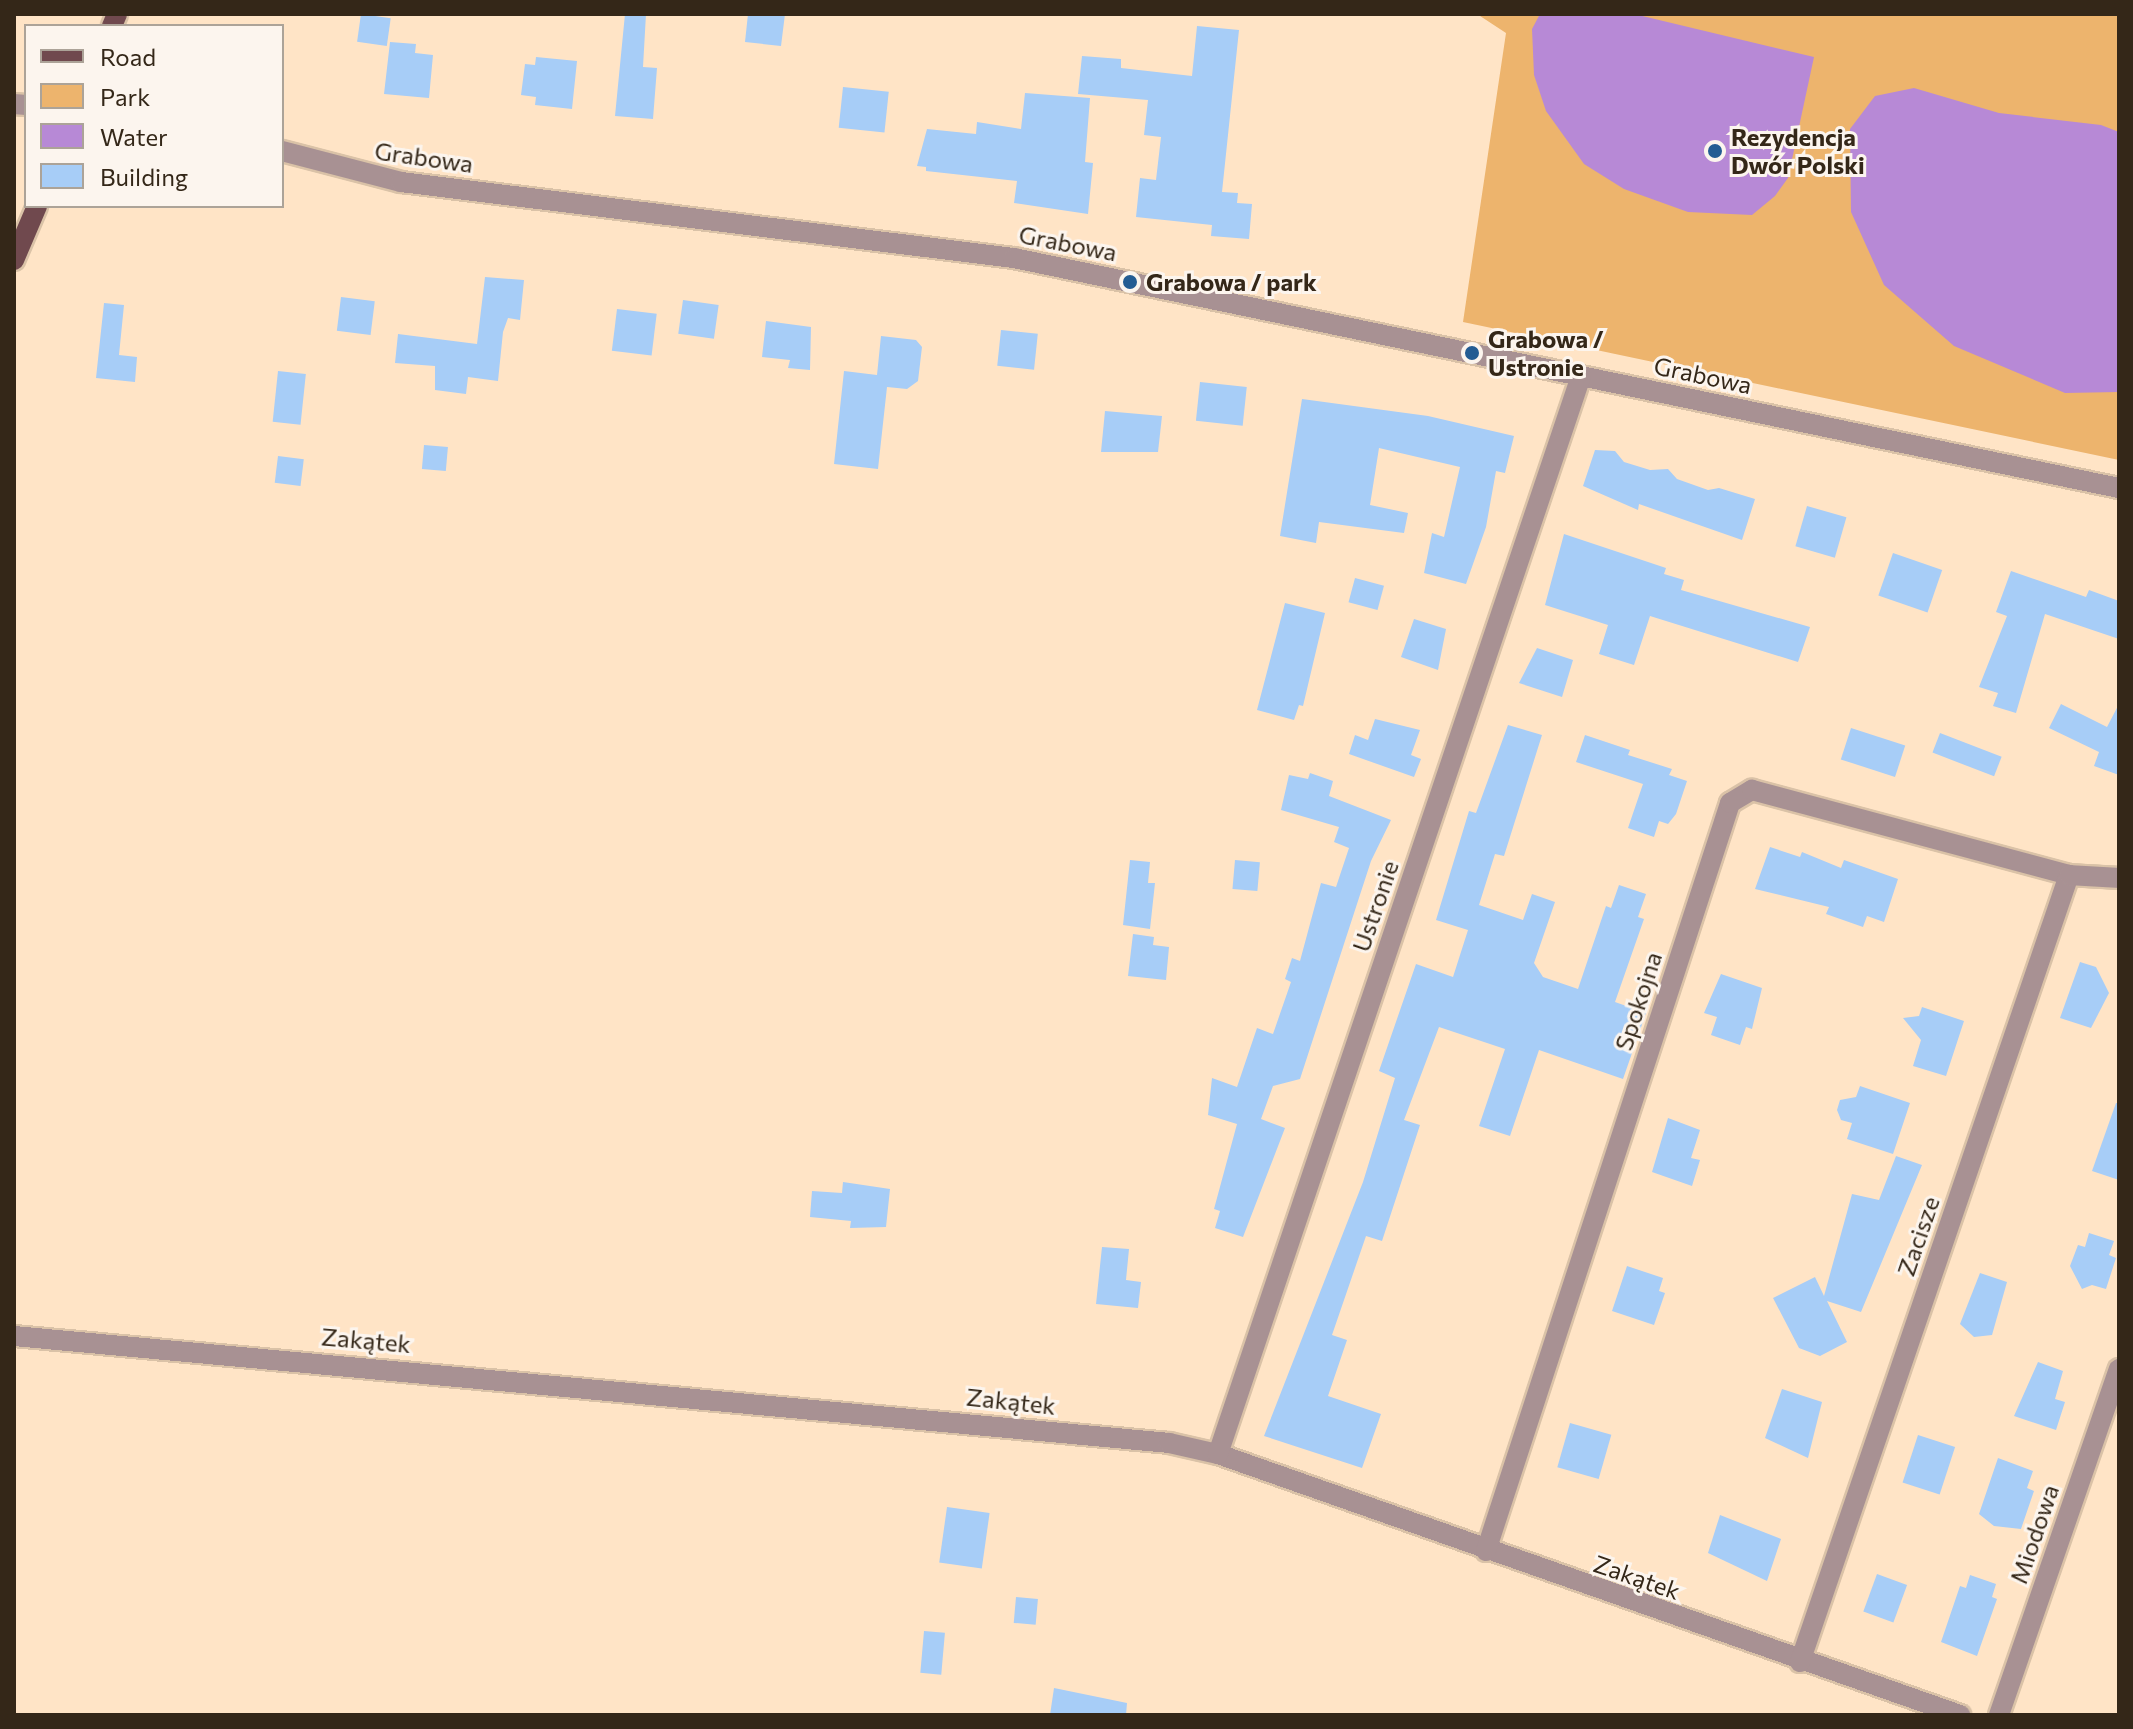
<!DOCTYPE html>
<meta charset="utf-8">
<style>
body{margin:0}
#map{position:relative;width:2133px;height:1729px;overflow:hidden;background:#ffe4c6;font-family:Commissioner,sans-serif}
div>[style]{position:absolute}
.green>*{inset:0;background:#edb46d}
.water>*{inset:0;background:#b789d6}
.building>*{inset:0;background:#a7cdf7;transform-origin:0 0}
.roads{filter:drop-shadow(2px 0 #dac2a7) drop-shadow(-2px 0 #dac2a7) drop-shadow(0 2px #dac2a7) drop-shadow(0 -2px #dac2a7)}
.minor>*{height:20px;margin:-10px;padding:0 10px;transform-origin:10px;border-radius:10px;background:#a89193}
.major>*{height:20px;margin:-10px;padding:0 10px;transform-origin:10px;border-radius:10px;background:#70494e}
.dots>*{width:22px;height:22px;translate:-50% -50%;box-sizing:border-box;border:4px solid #fcf5ee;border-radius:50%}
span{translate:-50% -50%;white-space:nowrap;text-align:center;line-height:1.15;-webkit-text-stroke:6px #fcf5ee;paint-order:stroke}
.poi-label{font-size:24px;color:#342718;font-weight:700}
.left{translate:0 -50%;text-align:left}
.street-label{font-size:24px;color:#342718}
.frame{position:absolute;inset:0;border:16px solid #342718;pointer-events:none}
.legend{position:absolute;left:24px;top:24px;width:260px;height:184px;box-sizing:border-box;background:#fcf5ee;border:2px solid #aca398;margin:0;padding:10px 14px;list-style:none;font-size:24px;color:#342718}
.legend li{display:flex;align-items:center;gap:16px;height:40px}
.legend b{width:40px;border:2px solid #aca398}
</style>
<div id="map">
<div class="green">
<div style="clip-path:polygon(1477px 14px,2119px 14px,2119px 460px,1463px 322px,1506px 33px)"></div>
</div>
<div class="water">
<div style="clip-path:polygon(1540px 14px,1634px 14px,1814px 57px,1788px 178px,1775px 196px,1752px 215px,1688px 212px,1624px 189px,1584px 164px,1546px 111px,1534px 75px,1532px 29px)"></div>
<div style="clip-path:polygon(1914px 88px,1999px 113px,2101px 125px,2119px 132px,2119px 392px,2065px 393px,1954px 346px,1884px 285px,1851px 212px,1850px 129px,1875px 96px)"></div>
</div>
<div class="building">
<div style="left:361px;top:14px;width:30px;height:28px;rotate:8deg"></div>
<div style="clip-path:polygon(625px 14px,646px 14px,643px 67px,657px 68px,653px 119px,615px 116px)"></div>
<div style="clip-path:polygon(748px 14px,785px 14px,781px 46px,745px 42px)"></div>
<div style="clip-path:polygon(1197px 26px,1239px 30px,1222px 192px,1238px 193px,1237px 203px,1252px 204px,1249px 239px,1211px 236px,1212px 225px,1136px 217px,1140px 178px,1156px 180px,1161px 137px,1144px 135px,1148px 100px,1078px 94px,1082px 56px,1121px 59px,1121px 68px,1192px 76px)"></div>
<div style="clip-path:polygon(390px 42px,416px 44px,415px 53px,433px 55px,429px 98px,384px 94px)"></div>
<div style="clip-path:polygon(536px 57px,577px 61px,572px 109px,535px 105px,536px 97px,521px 95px,525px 64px,535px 65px)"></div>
<div style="left:843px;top:87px;width:46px;height:41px;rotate:6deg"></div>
<div style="clip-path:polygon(1025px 93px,1090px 98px,1085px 162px,1093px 163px,1088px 214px,1014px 203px,1017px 181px,926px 171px,926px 167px,917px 166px,927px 129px,976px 134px,977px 122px,1021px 129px)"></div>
<div style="clip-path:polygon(485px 277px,524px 280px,520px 320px,508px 318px,503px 332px,498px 381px,468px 377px,466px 394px,435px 390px,435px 366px,395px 363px,398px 334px,477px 344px)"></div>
<div style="left:341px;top:297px;width:34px;height:34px;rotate:7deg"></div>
<div style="left:683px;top:300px;width:36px;height:34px;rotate:8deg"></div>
<div style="clip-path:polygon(104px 303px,124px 305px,119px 355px,137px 357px,135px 382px,96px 378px)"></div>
<div style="left:617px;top:309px;width:40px;height:42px;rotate:7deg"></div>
<div style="clip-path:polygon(766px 321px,811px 327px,810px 370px,788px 368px,790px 360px,762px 357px)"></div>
<div style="left:1001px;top:330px;width:37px;height:36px;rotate:6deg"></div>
<div style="clip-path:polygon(881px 336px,916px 340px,922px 347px,918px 381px,907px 389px,887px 387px,878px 469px,834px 464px,844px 371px,877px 375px)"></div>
<div style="left:278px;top:371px;width:28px;height:51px;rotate:6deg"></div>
<div style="left:1200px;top:382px;width:47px;height:39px;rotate:6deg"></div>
<div style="clip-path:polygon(1302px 399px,1428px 416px,1514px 436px,1505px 473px,1496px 471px,1486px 527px,1466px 584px,1424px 573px,1432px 533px,1444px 537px,1460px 467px,1379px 448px,1370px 505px,1408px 513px,1404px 533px,1319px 522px,1316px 543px,1280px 536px)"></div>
<div style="clip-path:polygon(1105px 411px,1162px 416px,1158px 452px,1101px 452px)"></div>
<div style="left:424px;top:445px;width:24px;height:24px;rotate:5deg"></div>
<div style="clip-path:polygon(1595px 450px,1615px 451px,1624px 462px,1650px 470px,1668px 469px,1677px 479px,1708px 490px,1719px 488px,1755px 499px,1742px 540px,1639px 504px,1638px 510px,1583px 486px)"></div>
<div style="left:278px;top:456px;width:26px;height:27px;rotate:7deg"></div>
<div style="left:1807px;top:506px;width:41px;height:42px;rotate:16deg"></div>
<div style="clip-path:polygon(1564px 534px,1666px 568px,1664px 574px,1684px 580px,1681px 590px,1810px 627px,1798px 662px,1650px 616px,1634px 665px,1599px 654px,1608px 625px,1545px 605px)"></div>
<div style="left:1893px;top:553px;width:52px;height:45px;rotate:19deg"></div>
<div style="clip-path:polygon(2011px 571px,2086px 597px,2089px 590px,2119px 601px,2119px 639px,2045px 614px,2016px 713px,1993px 706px,1998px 693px,1979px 687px,2007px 616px,1996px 612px)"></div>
<div style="left:1355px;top:578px;width:30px;height:25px;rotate:15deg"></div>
<div style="clip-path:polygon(1285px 603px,1325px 613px,1303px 706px,1299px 705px,1294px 720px,1257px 710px)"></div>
<div style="clip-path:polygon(1414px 619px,1446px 629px,1438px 670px,1401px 657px)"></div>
<div style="clip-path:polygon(1537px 648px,1573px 660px,1562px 697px,1519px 683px)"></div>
<div style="clip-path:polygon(2061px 704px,2107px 727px,2119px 704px,2119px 775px,2094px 766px,2099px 752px,2049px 728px)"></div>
<div style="clip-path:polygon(1375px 719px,1420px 730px,1411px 755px,1421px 759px,1414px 777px,1349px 754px,1355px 735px,1368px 740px)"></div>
<div style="clip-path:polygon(1508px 725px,1542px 735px,1504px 856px,1495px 854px,1479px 905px,1523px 920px,1532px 894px,1555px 902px,1534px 963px,1543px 977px,1578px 989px,1606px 906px,1611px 908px,1619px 885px,1646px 894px,1638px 917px,1644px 919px,1615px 1002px,1646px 1013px,1623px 1079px,1539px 1050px,1510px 1136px,1479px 1126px,1505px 1049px,1439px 1027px,1404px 1120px,1420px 1125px,1382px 1241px,1366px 1236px,1332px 1335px,1347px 1340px,1328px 1396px,1381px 1414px,1362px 1468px,1264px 1436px,1363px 1182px,1395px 1078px,1379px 1071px,1416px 964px,1453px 977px,1468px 930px,1436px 920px,1469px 811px,1476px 813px)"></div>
<div style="left:1851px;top:728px;width:57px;height:33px;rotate:18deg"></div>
<div style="left:1940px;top:733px;width:66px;height:21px;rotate:21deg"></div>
<div style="clip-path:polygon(1585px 735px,1630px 750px,1628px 755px,1672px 769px,1669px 775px,1687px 781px,1676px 814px,1668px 824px,1659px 821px,1654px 837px,1628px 828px,1643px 784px,1576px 762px)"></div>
<div style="clip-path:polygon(1310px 773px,1333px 781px,1329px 796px,1391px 820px,1371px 861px,1300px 1079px,1273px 1086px,1261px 1119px,1285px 1128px,1243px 1237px,1215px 1228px,1220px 1211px,1214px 1209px,1237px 1124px,1208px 1115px,1212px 1078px,1237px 1087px,1257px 1028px,1273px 1034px,1291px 982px,1285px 979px,1292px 958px,1300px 961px,1321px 883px,1336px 887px,1349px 848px,1334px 842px,1339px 827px,1281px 810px,1289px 775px,1308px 779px)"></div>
<div style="clip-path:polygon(1770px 847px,1800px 857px,1802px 852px,1841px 868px,1844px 860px,1898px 879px,1884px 922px,1867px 916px,1863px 927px,1826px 914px,1829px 907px,1755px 889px)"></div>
<div style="clip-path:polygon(1130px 860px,1150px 862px,1148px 883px,1155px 883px,1150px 929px,1123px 925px)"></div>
<div style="left:1235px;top:860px;width:25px;height:29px;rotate:5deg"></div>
<div style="clip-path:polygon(1133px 934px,1154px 937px,1153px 945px,1169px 947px,1166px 980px,1128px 976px)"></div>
<div style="clip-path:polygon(2080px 962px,2096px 967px,2109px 993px,2091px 1028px,2060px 1018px)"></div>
<div style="clip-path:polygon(1721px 974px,1762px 988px,1752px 1029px,1746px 1027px,1740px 1045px,1711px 1035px,1717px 1017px,1704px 1013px)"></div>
<div style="clip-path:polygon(1922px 1007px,1964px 1021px,1946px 1076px,1913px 1066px,1921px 1040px,1903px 1018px,1919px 1016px)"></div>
<div style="clip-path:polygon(1860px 1086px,1910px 1103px,1893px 1154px,1847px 1139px,1852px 1123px,1841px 1120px,1837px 1110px,1840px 1100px,1856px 1097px)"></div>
<div style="clip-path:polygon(2116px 1103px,2119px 1103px,2119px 1180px,2092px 1171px)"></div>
<div style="clip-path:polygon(1668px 1118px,1700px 1130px,1691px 1158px,1700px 1160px,1692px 1186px,1652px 1172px)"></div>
<div style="clip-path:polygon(1896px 1156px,1922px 1165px,1861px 1312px,1827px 1301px,1847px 1342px,1820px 1356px,1799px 1348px,1773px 1298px,1815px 1277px,1824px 1296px,1852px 1194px,1879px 1200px)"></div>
<div style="clip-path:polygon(843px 1182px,890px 1189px,886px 1227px,850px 1228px,851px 1221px,810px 1217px,812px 1191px,842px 1193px)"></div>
<div style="clip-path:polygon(2089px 1233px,2114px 1241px,2109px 1255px,2116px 1258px,2106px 1289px,2092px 1285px,2082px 1289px,2070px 1266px,2078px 1245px,2085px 1247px)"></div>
<div style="clip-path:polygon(1102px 1247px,1129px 1249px,1126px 1280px,1141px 1282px,1138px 1308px,1096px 1304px)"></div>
<div style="clip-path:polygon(1627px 1266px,1663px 1278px,1659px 1291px,1665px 1293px,1654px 1325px,1612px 1311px)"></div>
<div style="clip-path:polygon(1980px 1273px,2007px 1282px,1992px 1335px,1974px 1337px,1960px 1324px)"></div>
<div style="clip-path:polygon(2038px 1362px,2063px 1371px,2055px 1399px,2065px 1402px,2056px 1430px,2014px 1416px)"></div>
<div style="clip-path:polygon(1782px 1389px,1822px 1402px,1808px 1458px,1765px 1438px)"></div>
<div style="left:1570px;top:1423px;width:43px;height:46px;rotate:16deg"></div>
<div style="left:1918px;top:1435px;width:39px;height:50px;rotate:18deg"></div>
<div style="clip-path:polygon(1998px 1458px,2033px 1471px,2027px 1488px,2034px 1491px,2021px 1529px,1994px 1526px,1979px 1514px)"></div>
<div style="left:947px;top:1507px;width:43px;height:56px;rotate:8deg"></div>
<div style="clip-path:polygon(1720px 1515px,1781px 1539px,1767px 1581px,1708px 1553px)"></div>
<div style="left:1877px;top:1574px;width:32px;height:40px;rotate:20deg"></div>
<div style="clip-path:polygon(1970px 1575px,1996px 1584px,1992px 1597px,1997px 1599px,1977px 1656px,1941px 1642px,1960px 1586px,1966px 1588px)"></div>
<div style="left:1016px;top:1597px;width:22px;height:26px;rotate:5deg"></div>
<div style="left:924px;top:1631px;width:21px;height:42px;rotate:5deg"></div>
<div style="clip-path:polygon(1054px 1688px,1127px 1703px,1126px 1715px,1050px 1715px)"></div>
</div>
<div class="roads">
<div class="minor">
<div style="left:14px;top:104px;width:12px;rotate:5deg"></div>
<div style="left:282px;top:151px;width:123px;rotate:14.6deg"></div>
<div style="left:401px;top:182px;width:618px;rotate:7.07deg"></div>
<div style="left:1014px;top:258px;width:1129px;rotate:11.76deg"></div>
<div style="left:14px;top:1336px;width:1160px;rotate:5.29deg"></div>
<div style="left:1169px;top:1443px;width:50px;rotate:12.7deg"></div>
<div style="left:1218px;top:1454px;width:787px;rotate:19.38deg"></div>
<div style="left:1218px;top:1454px;width:1137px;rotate:-71.39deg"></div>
<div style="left:1486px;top:1551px;width:787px;rotate:-71.93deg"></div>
<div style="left:1730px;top:803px;width:26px;rotate:-31deg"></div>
<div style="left:1752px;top:790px;width:328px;rotate:15deg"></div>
<div style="left:1800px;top:1662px;width:832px;rotate:-71.13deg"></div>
<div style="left:2069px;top:875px;width:50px;rotate:3.4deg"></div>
<div style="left:1999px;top:1715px;width:366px;rotate:-70.9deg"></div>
</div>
<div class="major">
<div style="left:112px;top:26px;width:13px;rotate:-67deg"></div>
<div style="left:14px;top:260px;width:59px;rotate:-66.9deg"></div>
</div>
</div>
<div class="dots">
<div style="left:1715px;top:151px;background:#235c93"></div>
<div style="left:1130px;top:282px;background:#235c93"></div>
<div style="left:1472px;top:353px;background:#235c93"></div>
</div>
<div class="poi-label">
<span class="left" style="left:1731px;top:151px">Rezydencja<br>Dwór Polski</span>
<span class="left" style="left:1146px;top:282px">Grabowa / park</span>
<span class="left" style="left:1488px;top:353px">Grabowa /<br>Ustronie</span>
</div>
<div class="street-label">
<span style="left:424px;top:157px;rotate:8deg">Grabowa</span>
<span style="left:1068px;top:243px;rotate:11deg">Grabowa</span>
<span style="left:1703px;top:375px;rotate:12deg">Grabowa</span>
<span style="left:1375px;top:906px;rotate:-71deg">Ustronie</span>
<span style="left:1638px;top:1001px;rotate:-72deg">Spokojna</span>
<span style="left:1918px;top:1236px;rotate:-71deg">Zacisze</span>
<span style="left:366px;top:1340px;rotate:5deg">Zakątek</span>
<span style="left:1011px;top:1401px;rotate:6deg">Zakątek</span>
<span style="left:2034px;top:1534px;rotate:-71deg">Miodowa</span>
<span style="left:1637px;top:1577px;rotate:19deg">Zakątek</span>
</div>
<div class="frame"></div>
<ul class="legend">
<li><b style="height:10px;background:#70494e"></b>Road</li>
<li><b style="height:22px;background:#edb46d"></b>Park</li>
<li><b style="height:22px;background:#b789d6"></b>Water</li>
<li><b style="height:22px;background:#a7cdf7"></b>Building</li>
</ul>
</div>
